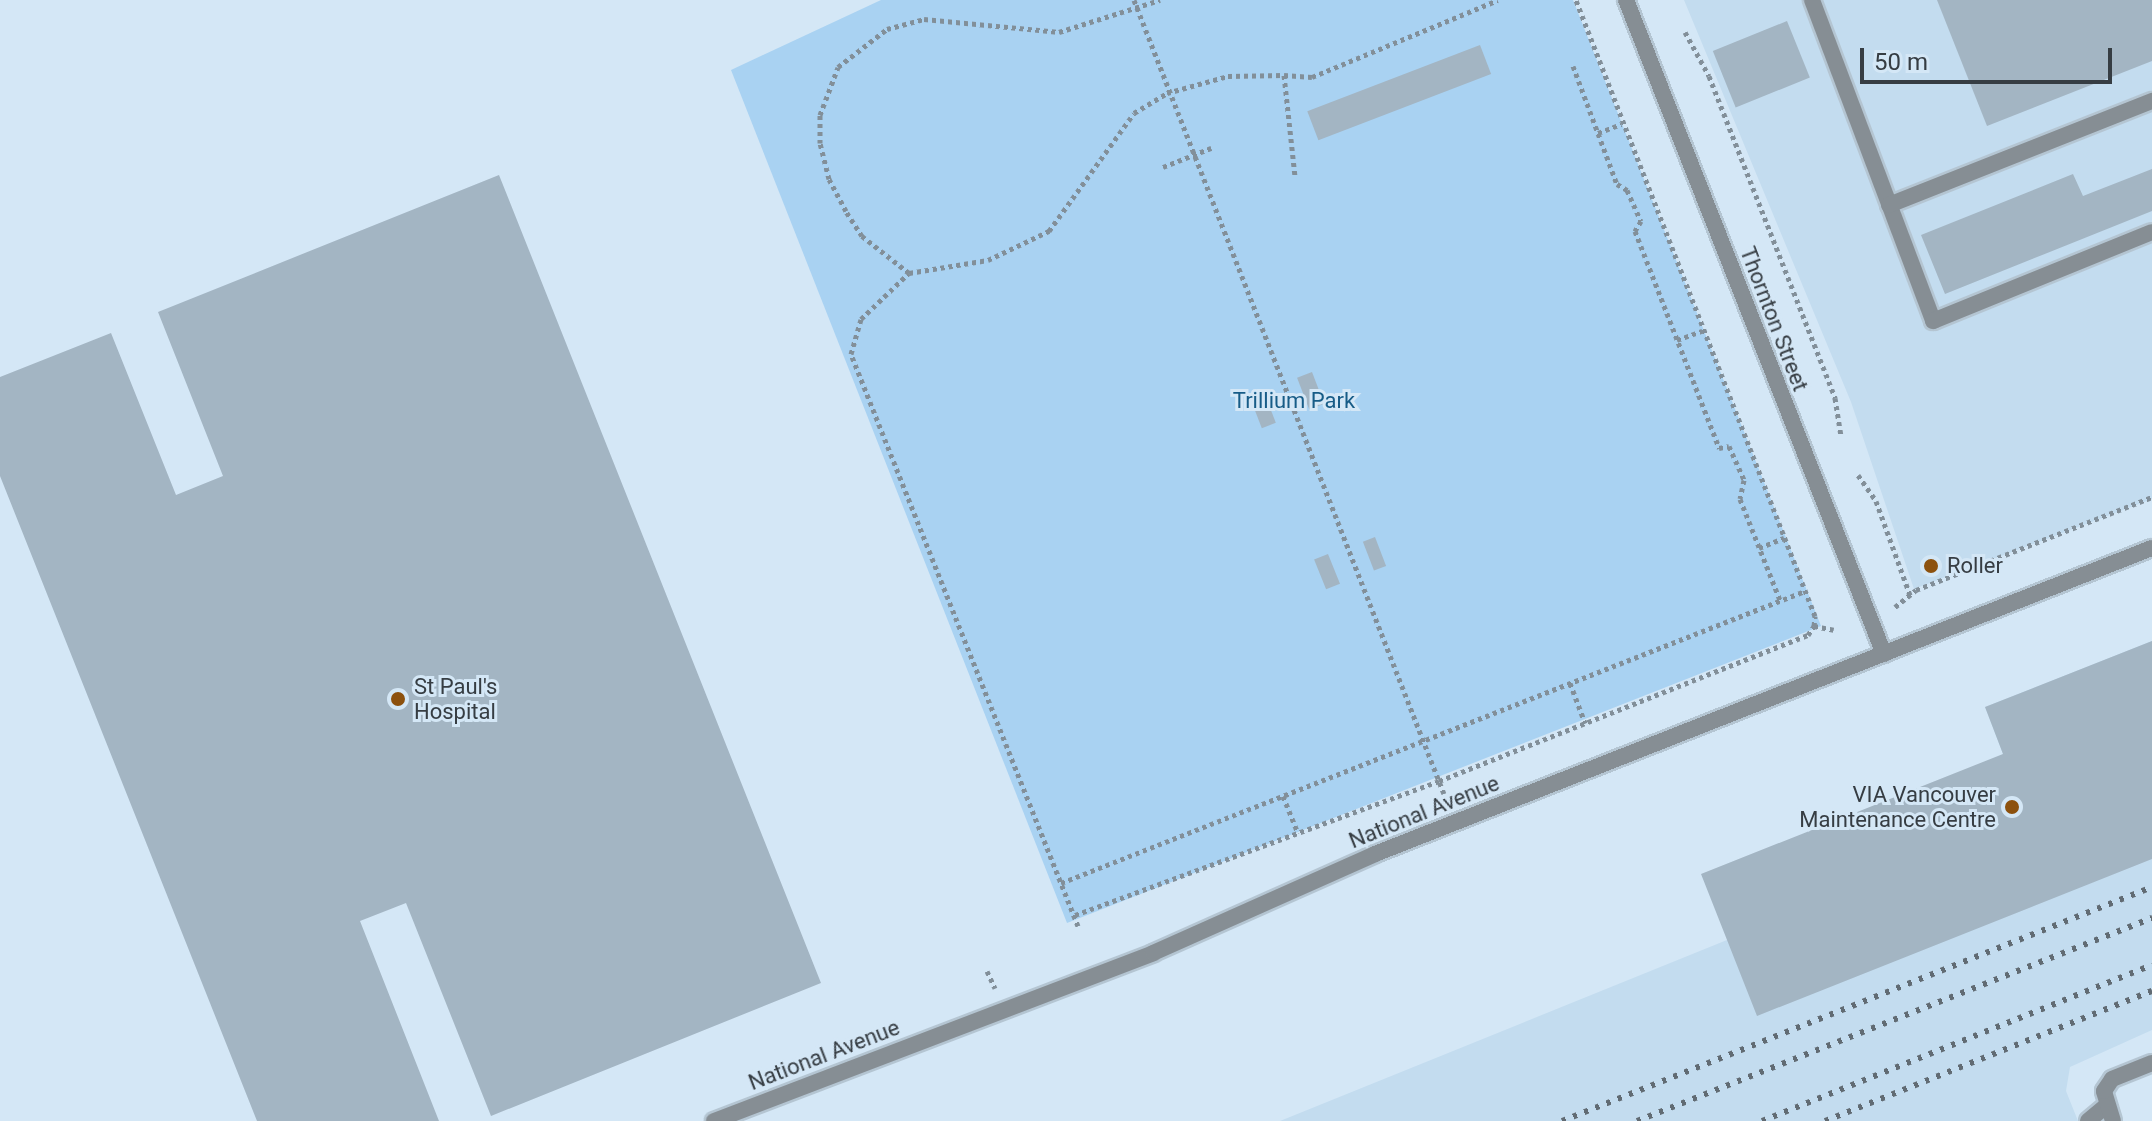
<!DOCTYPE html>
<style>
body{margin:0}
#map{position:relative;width:2152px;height:1121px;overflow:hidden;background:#d4e7f6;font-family:Roboto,sans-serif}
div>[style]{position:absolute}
.built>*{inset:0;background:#c3dcef}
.green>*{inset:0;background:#a9d2f2}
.building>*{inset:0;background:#a3b5c3;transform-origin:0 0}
.path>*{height:5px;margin-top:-2.5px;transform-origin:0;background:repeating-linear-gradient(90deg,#828f99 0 4px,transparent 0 8px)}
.roads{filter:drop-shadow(2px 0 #b4c5d2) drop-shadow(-2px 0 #b4c5d2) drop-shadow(0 2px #b4c5d2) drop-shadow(0 -2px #b4c5d2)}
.lane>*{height:16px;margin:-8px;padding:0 8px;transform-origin:8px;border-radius:8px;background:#868e94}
.street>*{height:16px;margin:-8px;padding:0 8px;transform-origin:8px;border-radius:8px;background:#868e94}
.rail>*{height:6px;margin-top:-3px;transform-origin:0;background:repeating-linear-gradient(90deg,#616b73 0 4px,transparent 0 12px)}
.dots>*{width:22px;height:22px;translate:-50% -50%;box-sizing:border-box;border:4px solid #d4e7f6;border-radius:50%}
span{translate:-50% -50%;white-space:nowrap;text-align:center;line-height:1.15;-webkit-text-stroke:6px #d4e7f6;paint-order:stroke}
.street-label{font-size:22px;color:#363d43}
.park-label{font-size:22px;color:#175c87}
.poi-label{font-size:22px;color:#363d43}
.left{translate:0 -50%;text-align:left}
.right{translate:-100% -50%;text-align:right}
.scale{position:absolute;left:1860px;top:48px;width:252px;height:36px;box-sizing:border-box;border:4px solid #363d43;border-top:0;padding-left:10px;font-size:24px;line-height:28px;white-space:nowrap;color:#363d43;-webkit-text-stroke:6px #d4e7f6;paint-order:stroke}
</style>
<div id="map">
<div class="built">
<div style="clip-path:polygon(1684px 0,2152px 0,2152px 499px,1914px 589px,1851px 402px)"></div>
<div style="clip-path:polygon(2152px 641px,2152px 1030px,2070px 1067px,2066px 1091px,2078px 1121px,1280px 1121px,1727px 940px,2003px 754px,1985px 707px)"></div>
</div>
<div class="green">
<div style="clip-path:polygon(881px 0,1573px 0,1821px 626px,1067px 923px,731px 70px)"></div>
</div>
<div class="building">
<div style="clip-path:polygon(1937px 0,2152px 0,2152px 61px,1987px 126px)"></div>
<div style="left:1787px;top:21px;width:61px;height:80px;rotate:68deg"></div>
<div style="left:1480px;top:45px;width:31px;height:185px;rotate:69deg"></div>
<div style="clip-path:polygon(2152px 169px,2152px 211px,1945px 294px,1921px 235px,2073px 174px,2083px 196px)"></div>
<div style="clip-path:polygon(499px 175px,821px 983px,491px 1116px,406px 903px,360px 921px,439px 1121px,257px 1121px,0 476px,0 377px,111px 333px,176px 495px,223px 476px,158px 312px)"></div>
<div style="left:1312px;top:372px;width:34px;height:16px;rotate:69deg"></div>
<div style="left:1264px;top:392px;width:33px;height:15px;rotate:69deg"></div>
<div style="left:1375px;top:537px;width:31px;height:13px;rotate:69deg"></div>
<div style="left:1328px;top:554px;width:32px;height:15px;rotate:68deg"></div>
<div style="clip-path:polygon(2152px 641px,2152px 859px,1757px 1016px,1701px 874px,2003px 754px,1985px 707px)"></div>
</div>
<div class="path">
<div style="left:1134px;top:0;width:852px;rotate:68.67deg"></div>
<div style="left:1685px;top:32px;width:50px;rotate:61.4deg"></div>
<div style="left:1709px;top:76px;width:346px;rotate:68.6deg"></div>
<div style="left:1835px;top:398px;width:37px;rotate:81deg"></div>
<div style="left:1573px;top:66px;width:126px;rotate:69.6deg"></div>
<div style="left:1617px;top:184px;width:12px;rotate:31deg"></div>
<div style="left:1627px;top:190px;width:34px;rotate:66deg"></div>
<div style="left:1641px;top:221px;width:12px;rotate:121deg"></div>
<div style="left:1635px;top:231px;width:233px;rotate:68.8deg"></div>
<div style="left:1719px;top:448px;width:10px;rotate:-11deg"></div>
<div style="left:1729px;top:446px;width:37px;rotate:66deg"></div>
<div style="left:1744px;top:480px;width:19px;rotate:102deg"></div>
<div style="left:1740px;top:499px;width:109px;rotate:68.4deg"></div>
<div style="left:1284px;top:75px;width:28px;rotate:4deg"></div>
<div style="left:1312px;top:77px;width:201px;rotate:-22.5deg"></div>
<div style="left:1598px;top:133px;width:25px;rotate:-21deg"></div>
<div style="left:1163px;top:167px;width:52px;rotate:-21.6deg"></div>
<div style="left:909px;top:273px;width:80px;rotate:-9.3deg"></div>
<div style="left:988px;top:260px;width:68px;rotate:-25.4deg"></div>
<div style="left:1049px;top:231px;width:145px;rotate:-54.2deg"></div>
<div style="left:1134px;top:113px;width:39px;rotate:-31deg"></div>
<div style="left:1167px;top:93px;width:63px;rotate:-15.6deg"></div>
<div style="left:1228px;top:76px;width:56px;rotate:-1deg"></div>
<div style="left:1284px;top:75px;width:102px;rotate:83.8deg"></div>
<div style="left:1677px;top:340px;width:27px;rotate:-20deg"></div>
<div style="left:1858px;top:475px;width:32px;rotate:55deg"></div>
<div style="left:1876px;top:501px;width:100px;rotate:70.1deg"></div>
<div style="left:1759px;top:548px;width:27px;rotate:-22deg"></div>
<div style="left:1895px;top:607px;width:27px;rotate:-39deg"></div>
<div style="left:1916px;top:590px;width:254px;rotate:-21.5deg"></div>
<div style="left:1814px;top:626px;width:20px;rotate:11deg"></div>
<div style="left:1570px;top:683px;width:43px;rotate:69.4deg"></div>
<div style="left:1283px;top:796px;width:40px;rotate:68deg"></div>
<div style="left:1061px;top:883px;width:799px;rotate:-21.43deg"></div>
<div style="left:1075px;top:915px;width:388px;rotate:-20.2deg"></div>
<div style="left:1439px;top:781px;width:397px;rotate:-21.6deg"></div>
<div style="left:1808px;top:635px;width:11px;rotate:-56deg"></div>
<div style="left:1814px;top:626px;width:10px;rotate:-84deg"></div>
<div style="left:1815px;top:616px;width:661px;rotate:-111.21deg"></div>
<div style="left:1078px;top:926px;width:615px;rotate:-111.65deg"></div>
<div style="left:851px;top:354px;width:36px;rotate:-74deg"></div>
<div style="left:861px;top:319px;width:66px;rotate:-43.8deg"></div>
<div style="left:909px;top:273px;width:60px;rotate:-141.8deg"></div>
<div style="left:862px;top:236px;width:30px;rotate:-123deg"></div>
<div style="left:846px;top:211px;width:36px;rotate:-118deg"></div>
<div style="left:829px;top:179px;width:37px;rotate:-104deg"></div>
<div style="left:820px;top:143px;width:28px;rotate:-90deg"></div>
<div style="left:820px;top:115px;width:51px;rotate:-69.4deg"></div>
<div style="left:838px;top:67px;width:62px;rotate:-37.8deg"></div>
<div style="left:887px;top:29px;width:38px;rotate:-15deg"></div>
<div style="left:924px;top:19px;width:136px;rotate:5.5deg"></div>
<div style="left:1059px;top:32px;width:106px;rotate:-17.6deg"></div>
<div style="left:987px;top:971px;width:19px;rotate:65deg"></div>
</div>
<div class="roads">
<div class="lane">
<div style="left:1812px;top:0;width:343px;rotate:69.3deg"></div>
<div style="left:1933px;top:321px;width:236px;rotate:-22.1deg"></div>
<div style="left:1889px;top:205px;width:283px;rotate:-21.6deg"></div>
<div style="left:2088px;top:1121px;width:25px;rotate:-40deg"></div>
</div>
<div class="street">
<div style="left:1626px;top:0;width:703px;rotate:68.47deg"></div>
<div style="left:714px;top:1121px;width:470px;rotate:-20.9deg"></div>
<div style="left:1153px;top:953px;width:243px;rotate:-24deg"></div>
<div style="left:1375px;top:854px;width:835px;rotate:-21.5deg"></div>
<div style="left:2113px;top:1121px;width:31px;rotate:-107deg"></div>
<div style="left:2104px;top:1091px;width:14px;rotate:-56deg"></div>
<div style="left:2112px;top:1079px;width:43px;rotate:-21.8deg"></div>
</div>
</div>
<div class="rail">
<div style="left:1562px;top:1121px;width:635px;rotate:-21.63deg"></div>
<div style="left:1637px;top:1121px;width:554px;rotate:-21.51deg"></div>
<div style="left:1762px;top:1121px;width:420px;rotate:-21.8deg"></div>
<div style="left:1825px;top:1121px;width:352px;rotate:-21.7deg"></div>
</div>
<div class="dots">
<div style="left:1931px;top:566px;background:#8c510e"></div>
<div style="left:398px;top:699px;background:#8c510e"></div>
<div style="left:2012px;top:807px;background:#8c510e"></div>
</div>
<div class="street-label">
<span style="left:1774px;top:319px;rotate:69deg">Thornton Street</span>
<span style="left:1424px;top:812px;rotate:-22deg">National Avenue</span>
<span style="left:824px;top:1055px;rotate:-21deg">National Avenue</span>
</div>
<div class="park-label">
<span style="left:1294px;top:401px">Trillium Park</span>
</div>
<div class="poi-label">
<span class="left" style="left:1947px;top:566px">Roller</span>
<span class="left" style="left:414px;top:699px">St Paul's<br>Hospital</span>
<span class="right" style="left:1996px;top:807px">VIA Vancouver<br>Maintenance Centre</span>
</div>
<div class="scale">50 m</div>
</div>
